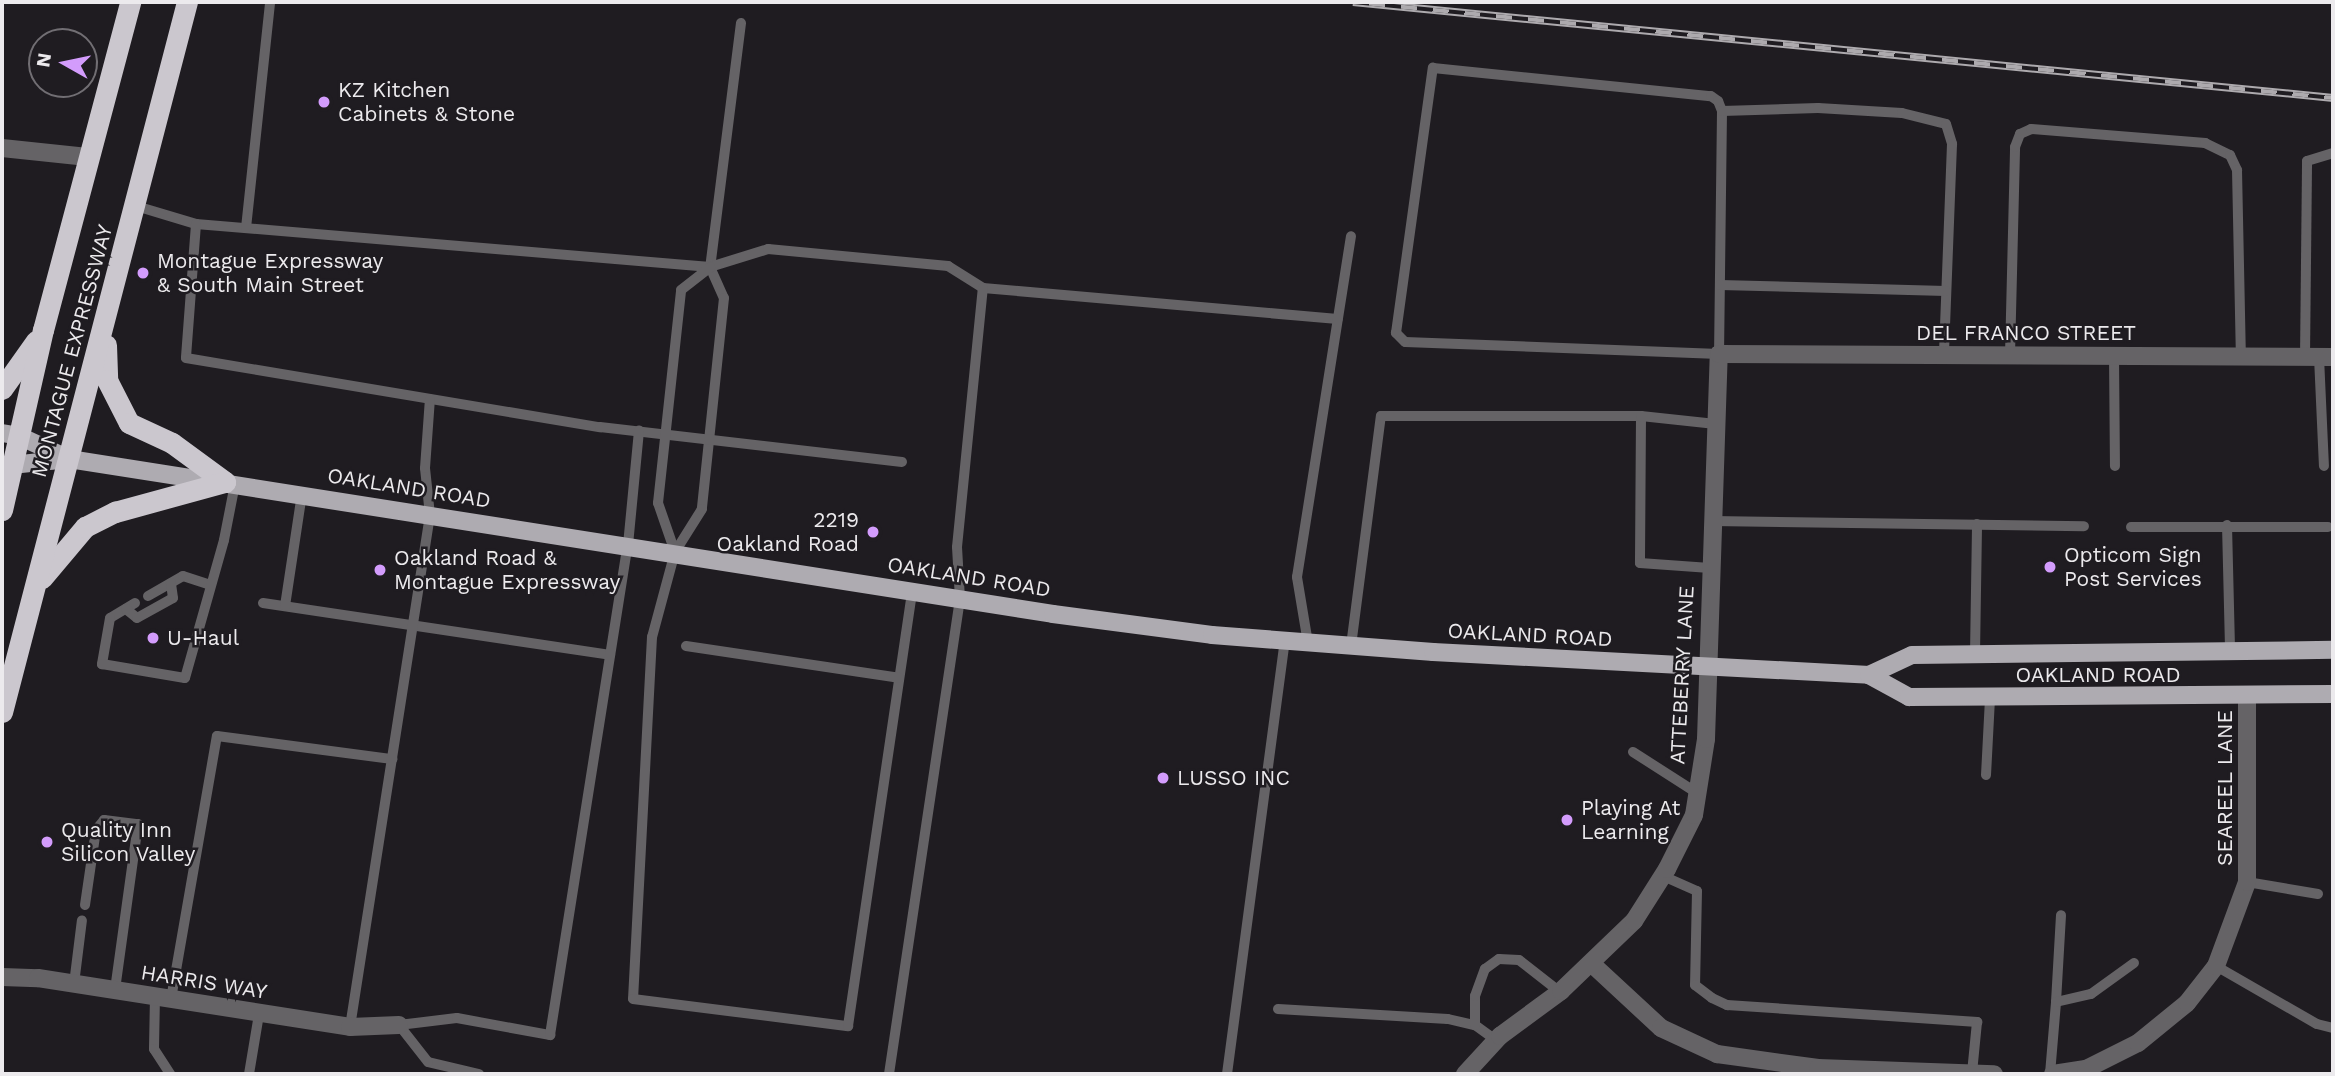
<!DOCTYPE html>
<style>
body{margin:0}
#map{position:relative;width:2335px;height:1076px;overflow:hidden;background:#1f1c21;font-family:"Work Sans",sans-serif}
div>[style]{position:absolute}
.lane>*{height:10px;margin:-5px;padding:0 5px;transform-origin:5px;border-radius:5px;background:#656366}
.street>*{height:18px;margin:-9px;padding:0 9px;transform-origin:9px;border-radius:9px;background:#656366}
.primary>*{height:18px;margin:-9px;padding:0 9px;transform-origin:9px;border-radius:9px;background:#aeabb1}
.highway>*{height:21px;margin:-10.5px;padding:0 10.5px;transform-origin:10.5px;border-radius:10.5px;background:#cbc7ce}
.rail>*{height:8px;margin-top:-4px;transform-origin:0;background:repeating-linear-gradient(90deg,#1f1c21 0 16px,#adaaae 0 32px);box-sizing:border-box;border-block:2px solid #adaaae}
.dots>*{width:19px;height:19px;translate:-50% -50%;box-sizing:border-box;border:4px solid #1f1c21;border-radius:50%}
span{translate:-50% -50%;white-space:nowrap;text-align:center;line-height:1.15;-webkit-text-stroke:5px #1f1c21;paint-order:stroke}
.poi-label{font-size:21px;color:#eceaed}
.left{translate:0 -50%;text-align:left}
.right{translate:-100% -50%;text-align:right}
.street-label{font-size:21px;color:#eceaed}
.frame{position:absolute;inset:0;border:4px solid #eceaed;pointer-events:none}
.north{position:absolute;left:28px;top:28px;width:70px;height:70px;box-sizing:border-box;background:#1f1c21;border:2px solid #716e73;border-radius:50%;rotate:279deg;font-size:19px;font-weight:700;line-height:28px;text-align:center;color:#eceaed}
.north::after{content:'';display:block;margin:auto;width:24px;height:32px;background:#d39cfc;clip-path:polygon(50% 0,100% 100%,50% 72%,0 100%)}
</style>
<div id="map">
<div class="lane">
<div style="left:741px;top:23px;width:246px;rotate:97.2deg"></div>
<div style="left:710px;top:267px;width:34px;rotate:66deg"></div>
<div style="left:724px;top:298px;width:212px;rotate:96deg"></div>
<div style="left:702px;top:509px;width:51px;rotate:122.1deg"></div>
<div style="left:675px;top:552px;width:88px;rotate:105.1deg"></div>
<div style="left:652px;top:637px;width:362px;rotate:93deg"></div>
<div style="left:633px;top:999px;width:217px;rotate:7.2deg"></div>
<div style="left:848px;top:1026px;width:440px;rotate:-81.6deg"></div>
<div style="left:1433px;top:68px;width:279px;rotate:5.8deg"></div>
<div style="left:1711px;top:96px;width:9px;rotate:36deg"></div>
<div style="left:1718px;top:101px;width:11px;rotate:68deg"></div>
<div style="left:1722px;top:111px;width:243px;rotate:90.7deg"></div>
<div style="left:1719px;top:354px;width:314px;rotate:-177.8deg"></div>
<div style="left:1405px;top:342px;width:13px;rotate:-135deg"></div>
<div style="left:1396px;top:333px;width:268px;rotate:-82.1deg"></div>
<div style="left:1722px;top:111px;width:96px;rotate:-1.8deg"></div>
<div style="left:1818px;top:108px;width:84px;rotate:3.4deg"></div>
<div style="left:1902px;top:113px;width:45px;rotate:14deg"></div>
<div style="left:1946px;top:124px;width:21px;rotate:73deg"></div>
<div style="left:1952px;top:144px;width:211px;rotate:92.2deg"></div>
<div style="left:136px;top:206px;width:63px;rotate:16.7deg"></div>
<div style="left:196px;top:224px;width:516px;rotate:4.78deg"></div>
<div style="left:710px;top:267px;width:61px;rotate:-17.2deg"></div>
<div style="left:768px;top:249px;width:181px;rotate:5.4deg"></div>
<div style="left:948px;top:266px;width:41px;rotate:32.2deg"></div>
<div style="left:983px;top:288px;width:356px;rotate:5deg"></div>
<div style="left:196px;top:224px;width:134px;rotate:94.3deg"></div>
<div style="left:186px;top:358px;width:420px;rotate:9.5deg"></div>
<div style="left:600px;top:427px;width:304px;rotate:6.6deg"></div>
<div style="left:246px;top:228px;width:227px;rotate:-83.9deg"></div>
<div style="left:1720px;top:285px;width:226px;rotate:1.5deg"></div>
<div style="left:2010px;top:355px;width:208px;rotate:-88.6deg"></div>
<div style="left:2015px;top:147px;width:14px;rotate:-69deg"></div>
<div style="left:2020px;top:134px;width:12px;rotate:-24deg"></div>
<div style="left:2031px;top:129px;width:175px;rotate:4.6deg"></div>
<div style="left:2205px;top:143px;width:28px;rotate:26deg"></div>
<div style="left:2230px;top:155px;width:17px;rotate:65deg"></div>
<div style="left:2237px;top:170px;width:186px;rotate:88.8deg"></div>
<div style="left:2114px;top:356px;width:110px;rotate:89.5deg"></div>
<div style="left:2305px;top:357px;width:196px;rotate:-89.4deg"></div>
<div style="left:2307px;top:161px;width:27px;rotate:-17deg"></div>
<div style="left:2319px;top:357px;width:109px;rotate:87.4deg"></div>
<div style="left:1641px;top:416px;width:147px;rotate:90.4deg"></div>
<div style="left:1640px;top:563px;width:70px;rotate:4.1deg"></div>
<div style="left:1712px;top:521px;width:372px;rotate:0.8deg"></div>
<div style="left:2227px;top:525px;width:127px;rotate:88.6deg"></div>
<div style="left:2131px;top:527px;width:197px"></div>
<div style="left:675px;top:552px;width:52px;rotate:-109.1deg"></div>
<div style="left:658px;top:503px;width:214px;rotate:-83.8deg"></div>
<div style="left:681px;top:290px;width:37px;rotate:-38deg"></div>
<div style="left:148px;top:596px;width:40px;rotate:-29.7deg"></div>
<div style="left:183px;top:576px;width:29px;rotate:18deg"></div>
<div style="left:135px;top:603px;width:29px;rotate:149deg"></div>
<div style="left:110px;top:618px;width:47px;rotate:99.9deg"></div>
<div style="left:102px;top:664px;width:84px;rotate:9.6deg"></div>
<div style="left:185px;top:678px;width:143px;rotate:-74.2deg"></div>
<div style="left:224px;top:540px;width:57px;rotate:-78.9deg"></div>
<div style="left:263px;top:603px;width:351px;rotate:8.5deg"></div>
<div style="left:285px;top:606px;width:113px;rotate:-81.4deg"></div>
<div style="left:126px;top:609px;width:14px;rotate:39deg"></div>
<div style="left:137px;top:618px;width:41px;rotate:-29.1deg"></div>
<div style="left:173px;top:598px;width:15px;rotate:-98deg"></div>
<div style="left:1308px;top:643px;width:67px;rotate:-99.5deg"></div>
<div style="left:1297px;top:577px;width:345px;rotate:-81deg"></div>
<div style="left:686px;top:646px;width:215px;rotate:8.5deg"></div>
<div style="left:1351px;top:646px;width:232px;rotate:-82.6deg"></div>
<div style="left:1381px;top:416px;width:260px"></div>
<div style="left:1641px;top:416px;width:75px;rotate:6.1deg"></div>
<div style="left:1975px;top:654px;width:130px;rotate:-89.1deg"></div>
<div style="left:1633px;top:752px;width:76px;rotate:32.6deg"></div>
<div style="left:1986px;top:775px;width:77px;rotate:-87deg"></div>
<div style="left:1663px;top:876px;width:37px;rotate:24deg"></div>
<div style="left:1697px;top:891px;width:94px;rotate:91.2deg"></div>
<div style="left:1695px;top:985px;width:21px;rotate:37deg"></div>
<div style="left:1712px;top:998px;width:17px;rotate:25deg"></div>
<div style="left:1727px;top:1005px;width:251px;rotate:3.9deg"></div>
<div style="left:1977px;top:1022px;width:51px;rotate:95.6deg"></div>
<div style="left:2247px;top:882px;width:72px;rotate:9.6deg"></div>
<div style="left:85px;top:905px;width:76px;rotate:-81.7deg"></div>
<div style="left:96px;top:830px;width:13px;rotate:-51deg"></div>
<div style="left:104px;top:820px;width:34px;rotate:7deg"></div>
<div style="left:138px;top:824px;width:168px;rotate:97.9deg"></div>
<div style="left:2216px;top:966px;width:116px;rotate:29.9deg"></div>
<div style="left:2317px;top:1024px;width:16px;rotate:14deg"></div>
<div style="left:74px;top:984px;width:64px;rotate:-82.9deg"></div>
<div style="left:155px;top:996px;width:53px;rotate:91.1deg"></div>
<div style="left:154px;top:1049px;width:30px;rotate:57deg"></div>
<div style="left:171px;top:999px;width:267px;rotate:-80.1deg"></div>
<div style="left:217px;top:736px;width:177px;rotate:7.5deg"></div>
<div style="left:2056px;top:1002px;width:87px;rotate:-86.7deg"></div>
<div style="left:1278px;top:1009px;width:170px;rotate:3.4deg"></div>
<div style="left:1448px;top:1019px;width:28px;rotate:13deg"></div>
<div style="left:1475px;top:1025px;width:26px;rotate:36deg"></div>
<div style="left:1475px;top:1025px;width:29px;rotate:-90deg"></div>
<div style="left:1475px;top:996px;width:29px;rotate:-70deg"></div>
<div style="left:1485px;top:969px;width:17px;rotate:-36deg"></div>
<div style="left:1499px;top:959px;width:20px;rotate:3deg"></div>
<div style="left:1519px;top:960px;width:52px;rotate:38deg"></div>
<div style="left:350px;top:1027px;width:518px;rotate:-81.12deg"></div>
<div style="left:430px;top:515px;width:47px;rotate:-96.1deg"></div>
<div style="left:425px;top:468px;width:69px;rotate:-85.9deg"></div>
<div style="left:249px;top:1074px;width:61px;rotate:-80.5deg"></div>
<div style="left:479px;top:1074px;width:52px;rotate:-166.8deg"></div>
<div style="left:428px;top:1062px;width:47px;rotate:-128.1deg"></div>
<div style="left:399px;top:1025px;width:58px;rotate:-6.9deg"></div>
<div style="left:457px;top:1018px;width:95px;rotate:10.4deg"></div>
<div style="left:550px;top:1035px;width:496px;rotate:-81deg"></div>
<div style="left:628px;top:545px;width:115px;rotate:-84.5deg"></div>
<div style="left:889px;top:1074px;width:480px;rotate:-81.5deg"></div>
<div style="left:960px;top:599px;width:52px;rotate:-93.3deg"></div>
<div style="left:957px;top:547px;width:260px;rotate:-84.3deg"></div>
<div style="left:1227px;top:1074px;width:437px;rotate:-82.4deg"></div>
<div style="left:2050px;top:1074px;width:72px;rotate:-85.2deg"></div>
<div style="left:2056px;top:1002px;width:36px;rotate:-13deg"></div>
<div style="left:2091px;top:994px;width:53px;rotate:-35.8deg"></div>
</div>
<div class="street">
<div style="left:2px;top:148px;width:86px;rotate:6deg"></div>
<div style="left:1592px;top:964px;width:94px;rotate:42.8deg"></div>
<div style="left:1661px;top:1028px;width:62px;rotate:24.9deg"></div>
<div style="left:1717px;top:1054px;width:102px;rotate:7.9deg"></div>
<div style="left:1818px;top:1068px;width:176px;rotate:2deg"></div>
<div style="left:2px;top:977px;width:36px;rotate:2deg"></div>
<div style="left:38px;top:978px;width:316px;rotate:8.9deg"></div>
<div style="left:350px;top:1027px;width:49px;rotate:-2.3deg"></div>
<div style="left:1465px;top:1074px;width:52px;rotate:-47.4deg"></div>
<div style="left:1500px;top:1036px;width:76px;rotate:-36.4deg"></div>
<div style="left:1561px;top:991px;width:101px;rotate:-43.8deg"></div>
<div style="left:1634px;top:921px;width:62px;rotate:-57.6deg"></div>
<div style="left:1667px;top:869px;width:60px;rotate:-63.4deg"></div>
<div style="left:1694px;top:815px;width:77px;rotate:-81deg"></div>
<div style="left:1706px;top:739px;width:385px;rotate:-88.1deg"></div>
<div style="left:1719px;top:354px;width:614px;rotate:0.28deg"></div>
<div style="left:2053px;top:1074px;width:33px;rotate:-9deg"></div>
<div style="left:2086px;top:1069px;width:58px;rotate:-26.6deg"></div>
<div style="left:2138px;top:1043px;width:63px;rotate:-39.2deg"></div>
<div style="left:2187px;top:1003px;width:47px;rotate:-51.9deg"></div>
<div style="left:2216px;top:966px;width:90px;rotate:-69.7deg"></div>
<div style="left:2247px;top:882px;width:185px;rotate:-90deg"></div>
</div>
<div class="primary">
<div style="left:2px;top:433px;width:17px;rotate:10deg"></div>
<div style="left:19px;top:436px;width:55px;rotate:24.7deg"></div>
<div style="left:2px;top:466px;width:67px;rotate:-6deg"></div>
<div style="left:69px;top:459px;width:996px;rotate:8.95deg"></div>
<div style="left:1053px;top:614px;width:160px;rotate:7.5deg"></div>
<div style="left:1212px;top:635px;width:222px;rotate:4.4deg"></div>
<div style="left:1433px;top:652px;width:437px;rotate:3deg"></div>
<div style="left:1869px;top:675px;width:46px;rotate:28.8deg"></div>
<div style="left:1909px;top:697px;width:424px;rotate:-0.4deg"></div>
<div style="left:1869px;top:675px;width:47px;rotate:-24.9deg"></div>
<div style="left:1912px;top:655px;width:421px;rotate:-0.7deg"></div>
</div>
<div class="highway">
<div style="left:106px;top:345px;width:35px;rotate:88deg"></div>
<div style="left:107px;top:380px;width:48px;rotate:62.9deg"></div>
<div style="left:129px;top:423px;width:47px;rotate:24.9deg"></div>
<div style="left:172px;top:443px;width:66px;rotate:36.3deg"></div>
<div style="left:2px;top:389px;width:59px;rotate:-54.7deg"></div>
<div style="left:2px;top:510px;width:185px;rotate:-77.2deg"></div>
<div style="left:43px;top:330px;width:339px;rotate:-75.1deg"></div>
<div style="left:42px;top:578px;width:67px;rotate:-49.9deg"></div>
<div style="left:85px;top:527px;width:34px;rotate:-27deg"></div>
<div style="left:115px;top:512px;width:114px;rotate:-15.3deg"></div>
<div style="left:2px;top:712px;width:734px;rotate:-75.4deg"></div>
</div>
<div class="rail">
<div style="left:1353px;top:2px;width:985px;rotate:5.59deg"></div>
</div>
<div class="dots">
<div style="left:324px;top:102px;background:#d39cfc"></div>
<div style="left:143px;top:273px;background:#d39cfc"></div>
<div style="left:873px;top:532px;background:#d39cfc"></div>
<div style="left:2050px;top:567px;background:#d39cfc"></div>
<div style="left:380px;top:570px;background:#d39cfc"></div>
<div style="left:153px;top:638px;background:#d39cfc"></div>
<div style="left:1163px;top:778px;background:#d39cfc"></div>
<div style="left:1567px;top:820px;background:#d39cfc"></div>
<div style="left:47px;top:842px;background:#d39cfc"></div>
</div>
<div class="poi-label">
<span class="left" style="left:338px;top:102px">KZ Kitchen<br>Cabinets &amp; Stone</span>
<span class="left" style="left:157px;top:273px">Montague Expressway<br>&amp; South Main Street</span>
<span class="right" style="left:859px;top:532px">2219<br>Oakland Road</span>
<span class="left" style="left:2064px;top:567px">Opticom Sign<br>Post Services</span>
<span class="left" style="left:394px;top:570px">Oakland Road &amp;<br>Montague Expressway</span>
<span class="left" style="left:167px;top:638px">U-Haul</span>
<span class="left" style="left:1177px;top:778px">LUSSO INC</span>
<span class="left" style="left:1581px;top:820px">Playing At<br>Learning</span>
<span class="left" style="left:61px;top:842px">Quality Inn<br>Silicon Valley</span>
</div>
<div class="street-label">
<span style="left:2026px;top:333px">DEL FRANCO STREET</span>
<span style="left:72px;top:351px;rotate:-75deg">MONTAGUE EXPRESSWAY</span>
<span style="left:409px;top:488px;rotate:9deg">OAKLAND ROAD</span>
<span style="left:969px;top:577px;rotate:9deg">OAKLAND ROAD</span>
<span style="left:1530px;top:635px;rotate:3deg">OAKLAND ROAD</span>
<span style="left:1682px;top:675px;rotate:-87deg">ATTEBERRY LANE</span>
<span style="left:2098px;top:675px">OAKLAND ROAD</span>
<span style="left:2225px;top:788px;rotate:-90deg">SEAREEL LANE</span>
<span style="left:204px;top:982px;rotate:9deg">HARRIS WAY</span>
</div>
<div class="frame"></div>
<div class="north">N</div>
</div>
